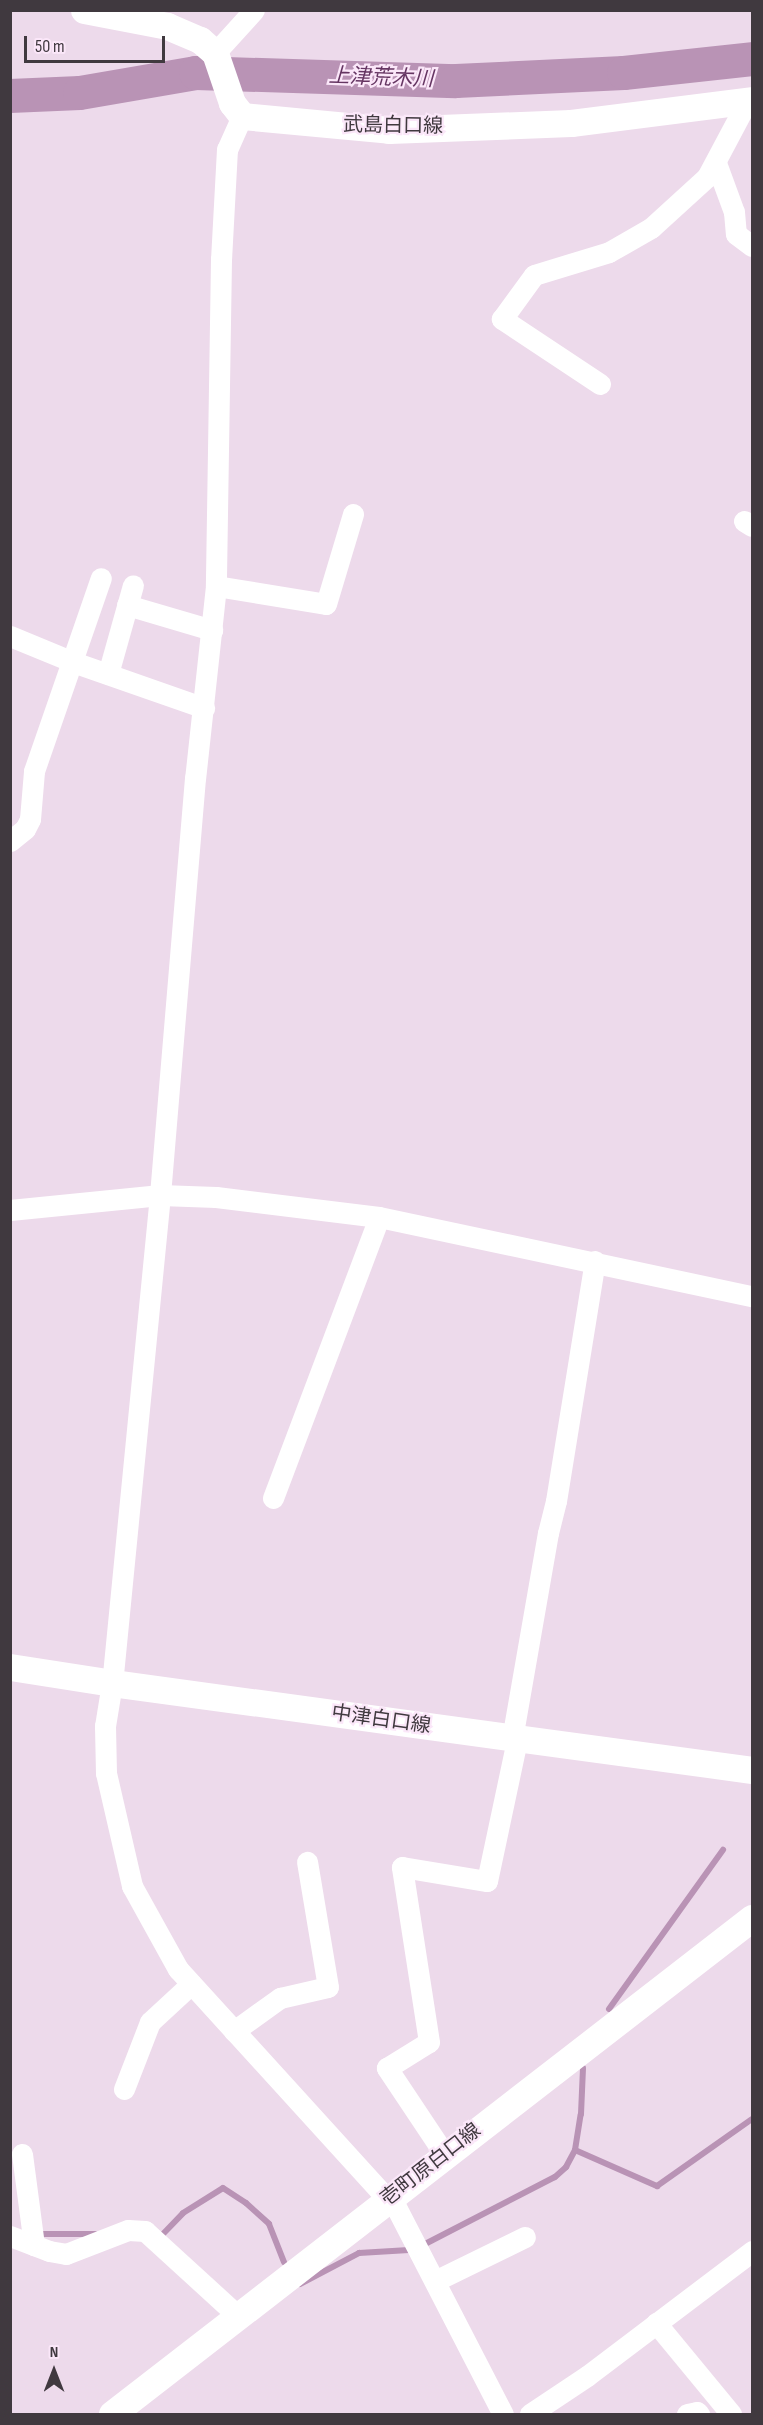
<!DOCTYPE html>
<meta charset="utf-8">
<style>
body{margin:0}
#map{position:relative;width:763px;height:2425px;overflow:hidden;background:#eddaeb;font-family:"Sofia Sans Condensed","Noto Sans JP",sans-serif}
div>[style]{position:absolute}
.stream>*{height:6px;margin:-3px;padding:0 3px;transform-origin:3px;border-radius:3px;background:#b993b5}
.river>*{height:34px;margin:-17px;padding:0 17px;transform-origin:17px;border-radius:17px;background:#b993b5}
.minor>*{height:21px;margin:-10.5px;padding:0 10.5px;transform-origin:10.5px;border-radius:10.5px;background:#fff}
.major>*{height:27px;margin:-13.5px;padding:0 13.5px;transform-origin:13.5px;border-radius:13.5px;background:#fff}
span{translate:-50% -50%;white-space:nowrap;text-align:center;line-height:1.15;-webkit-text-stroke:4.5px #fbe7f9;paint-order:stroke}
.street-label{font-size:20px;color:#40393f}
.water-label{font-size:21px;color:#653562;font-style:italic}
.frame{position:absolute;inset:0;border:12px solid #40393f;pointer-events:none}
.north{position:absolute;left:24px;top:2341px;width:60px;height:60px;-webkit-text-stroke:4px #fbe7f9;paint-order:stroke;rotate:0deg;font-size:16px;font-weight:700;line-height:24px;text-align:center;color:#40393f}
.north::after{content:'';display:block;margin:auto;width:21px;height:27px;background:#40393f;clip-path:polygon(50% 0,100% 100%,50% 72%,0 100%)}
.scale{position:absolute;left:24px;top:36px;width:141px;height:27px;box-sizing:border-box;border:3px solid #40393f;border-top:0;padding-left:8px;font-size:18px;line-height:21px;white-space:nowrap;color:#40393f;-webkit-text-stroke:4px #fbe7f9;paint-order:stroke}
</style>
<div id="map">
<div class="stream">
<div style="left:609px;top:2009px;width:196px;rotate:-54.4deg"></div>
<div style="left:575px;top:2150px;width:90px;rotate:23.7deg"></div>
<div style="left:657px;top:2186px;width:116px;rotate:-35.2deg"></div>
<div style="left:36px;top:2234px;width:59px"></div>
<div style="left:156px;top:2235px;width:6px"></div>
<div style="left:162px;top:2235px;width:30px;rotate:-46deg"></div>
<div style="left:183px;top:2213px;width:47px;rotate:-32deg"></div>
<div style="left:223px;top:2188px;width:27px;rotate:33deg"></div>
<div style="left:246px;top:2203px;width:31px;rotate:42deg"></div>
<div style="left:269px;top:2224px;width:41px;rotate:68.5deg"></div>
<div style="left:425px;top:2244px;width:146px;rotate:-27.3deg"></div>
<div style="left:555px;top:2177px;width:15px;rotate:-42deg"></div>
<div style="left:566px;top:2167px;width:19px;rotate:-62deg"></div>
<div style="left:575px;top:2150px;width:36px;rotate:-81deg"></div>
<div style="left:581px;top:2114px;width:46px;rotate:-87.5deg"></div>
<div style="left:300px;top:2284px;width:67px;rotate:-27.7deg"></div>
<div style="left:359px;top:2253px;width:50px;rotate:-3.4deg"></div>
</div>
<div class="river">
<div style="left:10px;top:96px;width:70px;rotate:-2.5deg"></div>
<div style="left:80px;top:93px;width:118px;rotate:-9.8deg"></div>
<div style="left:196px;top:73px;width:260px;rotate:1.8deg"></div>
<div style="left:456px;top:81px;width:168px;rotate:-2.7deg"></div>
<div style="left:624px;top:73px;width:129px;rotate:-6.2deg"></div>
</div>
<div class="minor">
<div style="left:215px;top:53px;width:58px;rotate:-47.8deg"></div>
<div style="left:242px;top:116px;width:36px;rotate:114deg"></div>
<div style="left:227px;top:149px;width:110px;rotate:93.1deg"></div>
<div style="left:221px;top:259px;width:327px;rotate:90.9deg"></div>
<div style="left:216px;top:586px;width:193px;rotate:96.2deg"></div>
<div style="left:195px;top:778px;width:418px;rotate:94.8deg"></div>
<div style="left:160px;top:1195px;width:490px;rotate:95.6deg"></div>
<div style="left:112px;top:1683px;width:44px;rotate:99.2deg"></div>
<div style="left:105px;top:1726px;width:47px;rotate:88.8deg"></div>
<div style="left:106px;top:1773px;width:116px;rotate:77deg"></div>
<div style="left:132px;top:1886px;width:95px;rotate:61deg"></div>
<div style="left:178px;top:1969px;width:311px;rotate:47.7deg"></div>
<div style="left:387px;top:2199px;width:10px;rotate:37deg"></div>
<div style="left:395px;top:2205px;width:235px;rotate:62.7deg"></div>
<div style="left:716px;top:163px;width:52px;rotate:69.8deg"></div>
<div style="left:734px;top:212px;width:22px;rotate:85deg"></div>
<div style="left:736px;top:234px;width:20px;rotate:37deg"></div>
<div style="left:600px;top:384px;width:118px;rotate:-146.4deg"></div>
<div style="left:502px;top:319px;width:54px;rotate:-54deg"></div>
<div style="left:534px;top:275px;width:78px;rotate:-17deg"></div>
<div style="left:609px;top:252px;width:48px;rotate:-29.7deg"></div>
<div style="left:651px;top:228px;width:76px;rotate:-42.3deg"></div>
<div style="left:707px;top:177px;width:87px;rotate:-62deg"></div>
<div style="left:744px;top:521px;width:9px;rotate:32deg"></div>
<div style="left:216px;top:586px;width:111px;rotate:9.3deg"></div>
<div style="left:326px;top:604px;width:94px;rotate:-73.3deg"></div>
<div style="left:127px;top:605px;width:89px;rotate:16.4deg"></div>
<div style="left:10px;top:636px;width:68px;rotate:22.4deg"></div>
<div style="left:73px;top:662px;width:139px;rotate:19.3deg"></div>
<div style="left:108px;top:674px;width:92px;rotate:-74.3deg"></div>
<div style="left:10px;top:841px;width:19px;rotate:-39deg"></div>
<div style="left:25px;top:829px;width:11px;rotate:-63deg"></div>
<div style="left:30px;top:819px;width:48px;rotate:-85.2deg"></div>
<div style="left:34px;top:771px;width:204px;rotate:-70.9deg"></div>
<div style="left:10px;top:1210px;width:151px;rotate:-5.7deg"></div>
<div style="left:160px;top:1195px;width:56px;rotate:2deg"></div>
<div style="left:216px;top:1197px;width:164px;rotate:7deg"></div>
<div style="left:379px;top:1217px;width:381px;rotate:12deg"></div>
<div style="left:273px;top:1498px;width:300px;rotate:-69.3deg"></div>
<div style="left:512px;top:1739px;width:209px;rotate:-80.1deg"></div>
<div style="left:548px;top:1533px;width:33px;rotate:-76deg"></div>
<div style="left:556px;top:1501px;width:243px;rotate:-80.8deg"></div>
<div style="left:234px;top:2031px;width:57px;rotate:-35.7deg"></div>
<div style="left:280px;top:1998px;width:49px;rotate:-12.9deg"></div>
<div style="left:328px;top:1987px;width:127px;rotate:-99.5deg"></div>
<div style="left:124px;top:2089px;width:72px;rotate:-68.8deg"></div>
<div style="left:150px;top:2022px;width:56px;rotate:-42.8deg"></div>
<div style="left:22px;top:2154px;width:92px;rotate:82.5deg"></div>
<div style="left:445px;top:2155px;width:105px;rotate:-123.7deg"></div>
<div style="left:387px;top:2068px;width:49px;rotate:-31.8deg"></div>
<div style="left:429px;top:2042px;width:177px;rotate:-98.8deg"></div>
<div style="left:402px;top:1867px;width:86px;rotate:9.4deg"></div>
<div style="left:487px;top:1881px;width:144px;rotate:-78deg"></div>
<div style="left:10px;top:2236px;width:42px;rotate:21deg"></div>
<div style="left:49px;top:2251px;width:17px;rotate:10deg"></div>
<div style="left:66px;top:2254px;width:66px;rotate:-21.2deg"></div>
<div style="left:128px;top:2230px;width:17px;rotate:3deg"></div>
<div style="left:145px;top:2231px;width:126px;rotate:42.4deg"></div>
<div style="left:435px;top:2281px;width:100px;rotate:-26.1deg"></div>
<div style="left:656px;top:2323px;width:118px;rotate:50.5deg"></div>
<div style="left:530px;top:2414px;width:69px;rotate:-33.7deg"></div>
<div style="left:587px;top:2376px;width:207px;rotate:-37.1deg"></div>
<div style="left:687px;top:2414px;width:10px;rotate:-11deg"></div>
<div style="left:697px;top:2412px;width:3px;rotate:45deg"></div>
</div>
<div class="major">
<div style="left:84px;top:10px;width:85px;rotate:10.9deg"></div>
<div style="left:167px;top:26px;width:36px;rotate:23deg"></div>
<div style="left:200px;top:40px;width:20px;rotate:41deg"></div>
<div style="left:215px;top:53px;width:53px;rotate:71.2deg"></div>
<div style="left:232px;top:103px;width:16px;rotate:52deg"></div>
<div style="left:242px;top:116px;width:148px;rotate:5.4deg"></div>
<div style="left:389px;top:130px;width:182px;rotate:-2.2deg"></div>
<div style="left:571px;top:123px;width:182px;rotate:-7.2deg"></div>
<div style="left:10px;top:1667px;width:103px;rotate:8.9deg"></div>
<div style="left:112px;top:1683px;width:646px;rotate:7.74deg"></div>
<div style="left:112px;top:2414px;width:810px;rotate:-37.78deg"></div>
</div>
<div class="street-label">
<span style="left:393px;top:126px;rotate:1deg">武島白口線</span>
<span style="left:381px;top:1720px;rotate:8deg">中津白口線</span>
<span style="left:431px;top:2165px;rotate:-38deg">壱町原白口線</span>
</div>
<div class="water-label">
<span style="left:381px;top:78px;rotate:2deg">上津荒木川</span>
</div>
<div class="frame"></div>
<div class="north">N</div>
<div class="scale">50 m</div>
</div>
